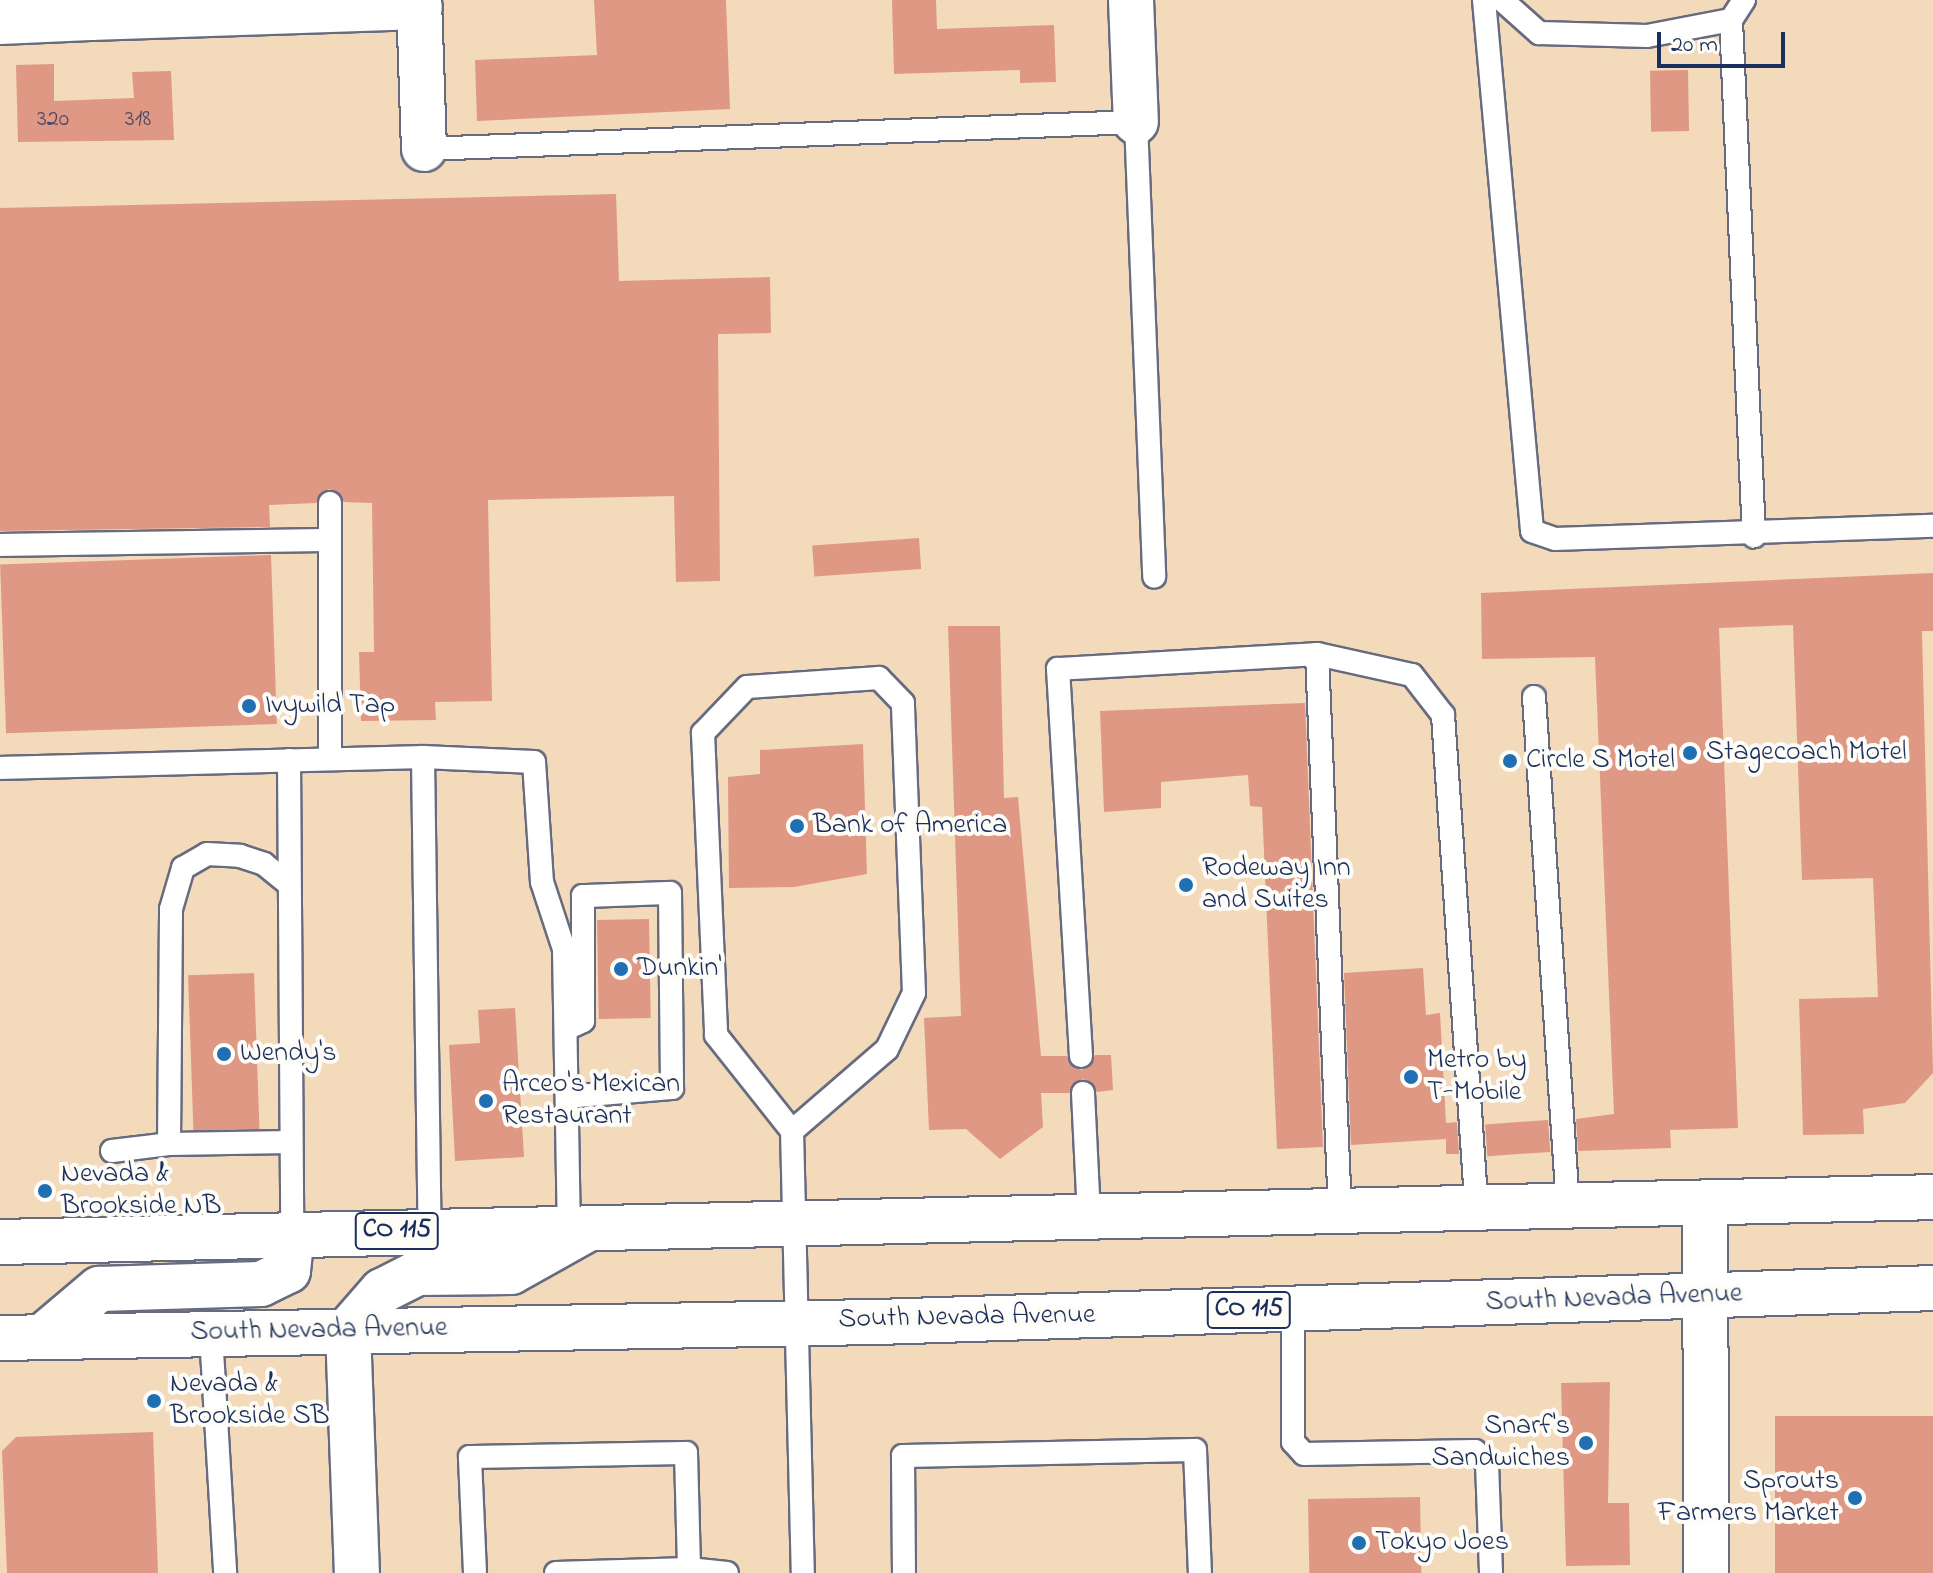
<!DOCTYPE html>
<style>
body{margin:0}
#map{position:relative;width:1933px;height:1573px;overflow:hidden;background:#f3dabb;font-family:"Indie Flower",sans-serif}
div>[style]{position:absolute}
.building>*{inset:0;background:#df9883;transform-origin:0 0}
.roads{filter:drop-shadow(2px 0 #676b7f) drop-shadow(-2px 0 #676b7f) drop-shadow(0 2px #676b7f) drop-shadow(0 -2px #676b7f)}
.lane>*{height:22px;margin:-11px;padding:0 11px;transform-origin:11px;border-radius:11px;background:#fff}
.street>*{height:44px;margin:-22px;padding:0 22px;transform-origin:22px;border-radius:22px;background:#fff}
.secondary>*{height:44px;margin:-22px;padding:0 22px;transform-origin:22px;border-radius:22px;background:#fff}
.highway>*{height:44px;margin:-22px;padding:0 22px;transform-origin:22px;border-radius:22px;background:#fff}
.dots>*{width:22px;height:22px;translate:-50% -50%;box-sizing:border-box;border:4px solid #fdfcf7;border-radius:50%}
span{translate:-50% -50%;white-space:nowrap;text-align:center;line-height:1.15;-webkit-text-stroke:8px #fdfcf7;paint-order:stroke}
.number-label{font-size:24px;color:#4c4967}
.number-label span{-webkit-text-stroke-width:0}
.shield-label span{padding:2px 6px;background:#fdfcf7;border:2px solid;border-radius:6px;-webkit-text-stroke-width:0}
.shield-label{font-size:26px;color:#1b2f5e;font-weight:700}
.poi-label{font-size:28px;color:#1b2f5e}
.left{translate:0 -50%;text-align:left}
.right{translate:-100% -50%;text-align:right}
.street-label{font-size:28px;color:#1b2f5e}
.scale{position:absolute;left:1657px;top:32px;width:128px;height:36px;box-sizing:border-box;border:4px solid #1b2f5e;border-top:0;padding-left:10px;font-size:24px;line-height:28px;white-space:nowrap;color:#1b2f5e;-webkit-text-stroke:6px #fdfcf7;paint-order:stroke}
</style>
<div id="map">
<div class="building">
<div style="clip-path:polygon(594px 0,726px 0,730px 109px,477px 121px,475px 60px,597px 55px)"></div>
<div style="clip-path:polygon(892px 0,936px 0,937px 29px,1054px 25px,1056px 82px,1020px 83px,1020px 70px,894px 74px)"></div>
<div style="clip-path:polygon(54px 64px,54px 101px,134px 98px,132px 72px,171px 71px,174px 140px,18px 142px,16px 65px)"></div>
<div style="left:1688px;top:70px;width:61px;height:38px;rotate:89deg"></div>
<div style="clip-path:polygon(616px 194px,619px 281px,770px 277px,771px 333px,718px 334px,720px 581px,676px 582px,674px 496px,488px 500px,492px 701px,435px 702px,436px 720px,361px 721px,359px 652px,374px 652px,372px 503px,344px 502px,329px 489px,316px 503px,269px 505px,270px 527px,0 531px,0 208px)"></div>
<div style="left:919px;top:538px;width:31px;height:107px;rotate:86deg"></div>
<div style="left:271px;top:555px;width:169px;height:271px;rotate:88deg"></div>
<div style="clip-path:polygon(1933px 573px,1933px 631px,1922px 631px,1933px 1073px,1905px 1103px,1863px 1109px,1864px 1134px,1803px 1135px,1799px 999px,1878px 997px,1873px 878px,1802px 880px,1793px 625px,1719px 628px,1738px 1128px,1670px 1130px,1671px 1148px,1578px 1151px,1576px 1119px,1614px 1114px,1595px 657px,1482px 659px,1481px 593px)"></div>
<div style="clip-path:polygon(948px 626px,1000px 626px,1004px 798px,1018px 797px,1041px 1056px,1067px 1056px,1081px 1070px,1089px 1067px,1095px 1055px,1111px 1055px,1113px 1090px,1097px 1092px,1083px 1079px,1069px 1093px,1041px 1093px,1043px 1127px,1000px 1159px,966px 1129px,929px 1130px,924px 1018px,961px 1016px)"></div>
<div style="clip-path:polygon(1305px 703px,1323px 1147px,1277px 1149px,1262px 807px,1250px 806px,1248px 775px,1161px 782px,1161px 808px,1104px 812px,1100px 711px)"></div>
<div style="clip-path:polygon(863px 744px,867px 874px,794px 887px,729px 888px,728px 777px,760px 774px,760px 750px)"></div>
<div style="left:649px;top:919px;width:99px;height:52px;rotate:89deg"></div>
<div style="clip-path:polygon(1423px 968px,1426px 1015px,1440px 1013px,1446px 1123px,1457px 1122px,1459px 1154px,1446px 1154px,1446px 1139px,1351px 1145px,1344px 973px)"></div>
<div style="left:254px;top:973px;width:156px;height:66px;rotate:88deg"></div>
<div style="clip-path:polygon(515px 1008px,524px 1157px,455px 1161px,449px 1045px,480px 1043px,478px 1010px)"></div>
<div style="left:1548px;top:1120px;width:32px;height:63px;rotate:86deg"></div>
<div style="clip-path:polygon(1610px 1382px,1608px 1503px,1629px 1503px,1630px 1565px,1566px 1566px,1561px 1383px)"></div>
<div style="left:1933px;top:1416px;width:157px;height:158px;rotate:90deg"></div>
<div style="clip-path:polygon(153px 1432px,158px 1573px,7px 1573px,2px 1451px,16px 1437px)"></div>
<div style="left:1420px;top:1497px;width:76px;height:112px;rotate:89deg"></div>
</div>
<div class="roads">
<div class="lane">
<div style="left:1484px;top:0;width:533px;rotate:84.83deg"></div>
<div style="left:1532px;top:531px;width:24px;rotate:19deg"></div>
<div style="left:1555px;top:539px;width:378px;rotate:-2deg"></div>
<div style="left:1502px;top:0;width:50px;rotate:41.7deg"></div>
<div style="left:1539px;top:33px;width:108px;rotate:1.6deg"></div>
<div style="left:1647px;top:36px;width:86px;rotate:-10.8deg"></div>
<div style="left:1731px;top:20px;width:24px;rotate:-57deg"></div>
<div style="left:1731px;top:20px;width:517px;rotate:87.45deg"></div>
<div style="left:424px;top:149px;width:713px;rotate:-2.17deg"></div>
<div style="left:1136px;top:122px;width:455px;rotate:87.7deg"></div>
<div style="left:0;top:545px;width:330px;rotate:-0.9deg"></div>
<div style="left:1317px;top:654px;width:97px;rotate:12.5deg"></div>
<div style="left:1412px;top:675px;width:51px;rotate:52.2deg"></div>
<div style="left:1443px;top:715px;width:495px;rotate:86.1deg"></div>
<div style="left:1534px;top:697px;width:510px;rotate:86.18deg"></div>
<div style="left:423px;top:757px;width:111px;rotate:2.6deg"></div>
<div style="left:534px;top:762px;width:120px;rotate:86.2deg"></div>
<div style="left:542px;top:882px;width:71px;rotate:71.8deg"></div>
<div style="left:564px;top:949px;width:278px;rotate:89deg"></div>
<div style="left:330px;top:759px;width:256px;rotate:-90deg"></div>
<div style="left:289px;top:760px;width:474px;rotate:89.6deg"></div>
<div style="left:0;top:768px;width:423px;rotate:-1.5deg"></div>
<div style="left:423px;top:757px;width:473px;rotate:89.2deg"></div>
<div style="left:566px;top:1029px;width:19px;rotate:-25deg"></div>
<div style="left:583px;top:1021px;width:125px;rotate:-90deg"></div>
<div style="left:583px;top:896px;width:87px;rotate:-2deg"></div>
<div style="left:670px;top:893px;width:195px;rotate:89.4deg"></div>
<div style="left:672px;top:1088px;width:105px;rotate:175.1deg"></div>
<div style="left:1081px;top:1056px;width:388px;rotate:-93.4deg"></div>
<div style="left:1058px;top:669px;width:259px;rotate:-3.3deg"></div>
<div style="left:1317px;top:654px;width:557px;rotate:87.64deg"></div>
<div style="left:1083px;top:1093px;width:123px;rotate:87.2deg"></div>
<div style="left:792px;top:1131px;width:125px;rotate:-40.8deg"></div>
<div style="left:887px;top:1049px;width:62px;rotate:-64.3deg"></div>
<div style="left:914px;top:993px;width:290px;rotate:-92.2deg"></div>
<div style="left:903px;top:703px;width:35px;rotate:-134deg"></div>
<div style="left:879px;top:678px;width:132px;rotate:176.1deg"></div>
<div style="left:747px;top:687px;width:64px;rotate:133.7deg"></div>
<div style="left:703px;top:733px;width:302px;rotate:87.5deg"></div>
<div style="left:716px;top:1035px;width:122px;rotate:51.6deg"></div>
<div style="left:792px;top:1131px;width:442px;rotate:88.6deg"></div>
<div style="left:169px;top:1144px;width:235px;rotate:-89.5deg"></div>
<div style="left:171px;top:909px;width:43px;rotate:-73.7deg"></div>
<div style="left:183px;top:868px;width:28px;rotate:-30deg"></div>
<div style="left:207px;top:854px;width:33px;rotate:3deg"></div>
<div style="left:240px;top:856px;width:25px;rotate:18deg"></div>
<div style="left:264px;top:864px;width:32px;rotate:39deg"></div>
<div style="left:112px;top:1151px;width:57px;rotate:-7deg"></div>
<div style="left:169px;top:1144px;width:122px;rotate:-0.9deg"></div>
<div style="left:1293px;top:1309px;width:133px;rotate:90deg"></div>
<div style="left:1293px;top:1442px;width:16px;rotate:47deg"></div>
<div style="left:1304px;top:1454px;width:171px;rotate:-1deg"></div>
<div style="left:1475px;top:1451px;width:17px;rotate:45deg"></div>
<div style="left:1487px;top:1463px;width:110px;rotate:87.9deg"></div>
<div style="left:211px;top:1334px;width:239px;rotate:86.6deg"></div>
<div style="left:475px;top:1573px;width:116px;rotate:-92.5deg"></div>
<div style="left:470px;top:1457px;width:216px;rotate:-1.1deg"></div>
<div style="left:686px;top:1453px;width:116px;rotate:88.5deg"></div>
<div style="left:556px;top:1573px;width:133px;rotate:-1.7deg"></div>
<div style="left:689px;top:1569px;width:38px;rotate:6deg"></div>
<div style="left:904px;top:1573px;width:117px;rotate:-90.5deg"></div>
<div style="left:903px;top:1456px;width:292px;rotate:-1.2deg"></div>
<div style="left:1195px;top:1450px;width:123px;rotate:87.7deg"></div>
</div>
<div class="street">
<div style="left:89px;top:0;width:18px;rotate:87deg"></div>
<div style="left:90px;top:18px;width:330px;rotate:-1.9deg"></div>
<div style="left:419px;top:0;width:149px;rotate:88.1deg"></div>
<div style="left:1131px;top:0;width:122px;rotate:87.7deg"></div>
<div style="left:0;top:22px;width:90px;rotate:-2.5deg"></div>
<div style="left:348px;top:1330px;width:243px;rotate:87.9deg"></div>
</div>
<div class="secondary">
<div style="left:1705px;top:1203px;width:370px;rotate:89.8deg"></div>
</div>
<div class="highway">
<div style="left:0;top:1242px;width:1934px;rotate:-1.33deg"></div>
<div style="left:348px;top:1330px;width:52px;rotate:-48.9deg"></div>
<div style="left:382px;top:1291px;width:39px;rotate:-27deg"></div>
<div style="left:417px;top:1273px;width:94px;rotate:-0.6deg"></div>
<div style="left:511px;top:1272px;width:88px;rotate:-29.2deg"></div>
<div style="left:42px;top:1337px;width:75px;rotate:-40.1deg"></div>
<div style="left:99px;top:1289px;width:162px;rotate:-1.8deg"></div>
<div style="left:261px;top:1284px;width:30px;rotate:-26deg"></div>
<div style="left:288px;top:1271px;width:37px;rotate:-84deg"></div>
<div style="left:0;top:1338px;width:877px;rotate:-1.05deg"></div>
<div style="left:877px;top:1322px;width:1057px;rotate:-1.84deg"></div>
</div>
</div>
<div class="dots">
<div style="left:249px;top:706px;background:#1f6fb2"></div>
<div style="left:1690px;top:753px;background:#1f6fb2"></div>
<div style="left:1510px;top:761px;background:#1f6fb2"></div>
<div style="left:797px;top:826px;background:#1f6fb2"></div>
<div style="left:1186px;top:885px;background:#1f6fb2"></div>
<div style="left:621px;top:969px;background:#1f6fb2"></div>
<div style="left:224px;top:1054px;background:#1f6fb2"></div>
<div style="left:1411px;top:1077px;background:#1f6fb2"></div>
<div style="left:486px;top:1101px;background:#1f6fb2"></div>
<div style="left:45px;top:1191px;background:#1f6fb2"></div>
<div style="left:154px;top:1401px;background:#1f6fb2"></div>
<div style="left:1586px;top:1443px;background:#1f6fb2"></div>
<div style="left:1855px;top:1498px;background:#1f6fb2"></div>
<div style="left:1359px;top:1543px;background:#1f6fb2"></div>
</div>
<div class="number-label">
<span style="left:53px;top:120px">320</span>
<span style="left:138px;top:120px">318</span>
</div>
<div class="shield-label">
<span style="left:397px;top:1231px">CO 115</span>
<span style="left:1249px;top:1310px">CO 115</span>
</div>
<div class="poi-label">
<span class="left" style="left:265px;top:706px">Ivywild Tap</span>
<span class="left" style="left:1706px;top:753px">Stagecoach Motel</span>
<span class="left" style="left:1526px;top:761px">Circle S Motel</span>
<span class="left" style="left:813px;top:826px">Bank of America</span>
<span class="left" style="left:1202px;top:885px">Rodeway Inn<br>and Suites</span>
<span class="left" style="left:637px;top:969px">Dunkin'</span>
<span class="left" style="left:240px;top:1054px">Wendy's</span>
<span class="left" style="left:1427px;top:1077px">Metro by<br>T-Mobile</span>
<span class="left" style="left:502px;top:1101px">Arceo's Mexican<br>Restaurant</span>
<span class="left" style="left:61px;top:1191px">Nevada &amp;<br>Brookside NB</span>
<span class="left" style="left:170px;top:1401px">Nevada &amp;<br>Brookside SB</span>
<span class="right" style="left:1570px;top:1443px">Snarf's<br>Sandwiches</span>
<span class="right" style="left:1839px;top:1498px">Sprouts<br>Farmers Market</span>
<span class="left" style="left:1375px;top:1543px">Tokyo Joes</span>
</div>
<div class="street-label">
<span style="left:1614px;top:1299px;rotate:-2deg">South Nevada Avenue</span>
<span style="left:967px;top:1318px;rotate:-1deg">South Nevada Avenue</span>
<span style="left:319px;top:1331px;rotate:-1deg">South Nevada Avenue</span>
</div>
<div class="scale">20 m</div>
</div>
